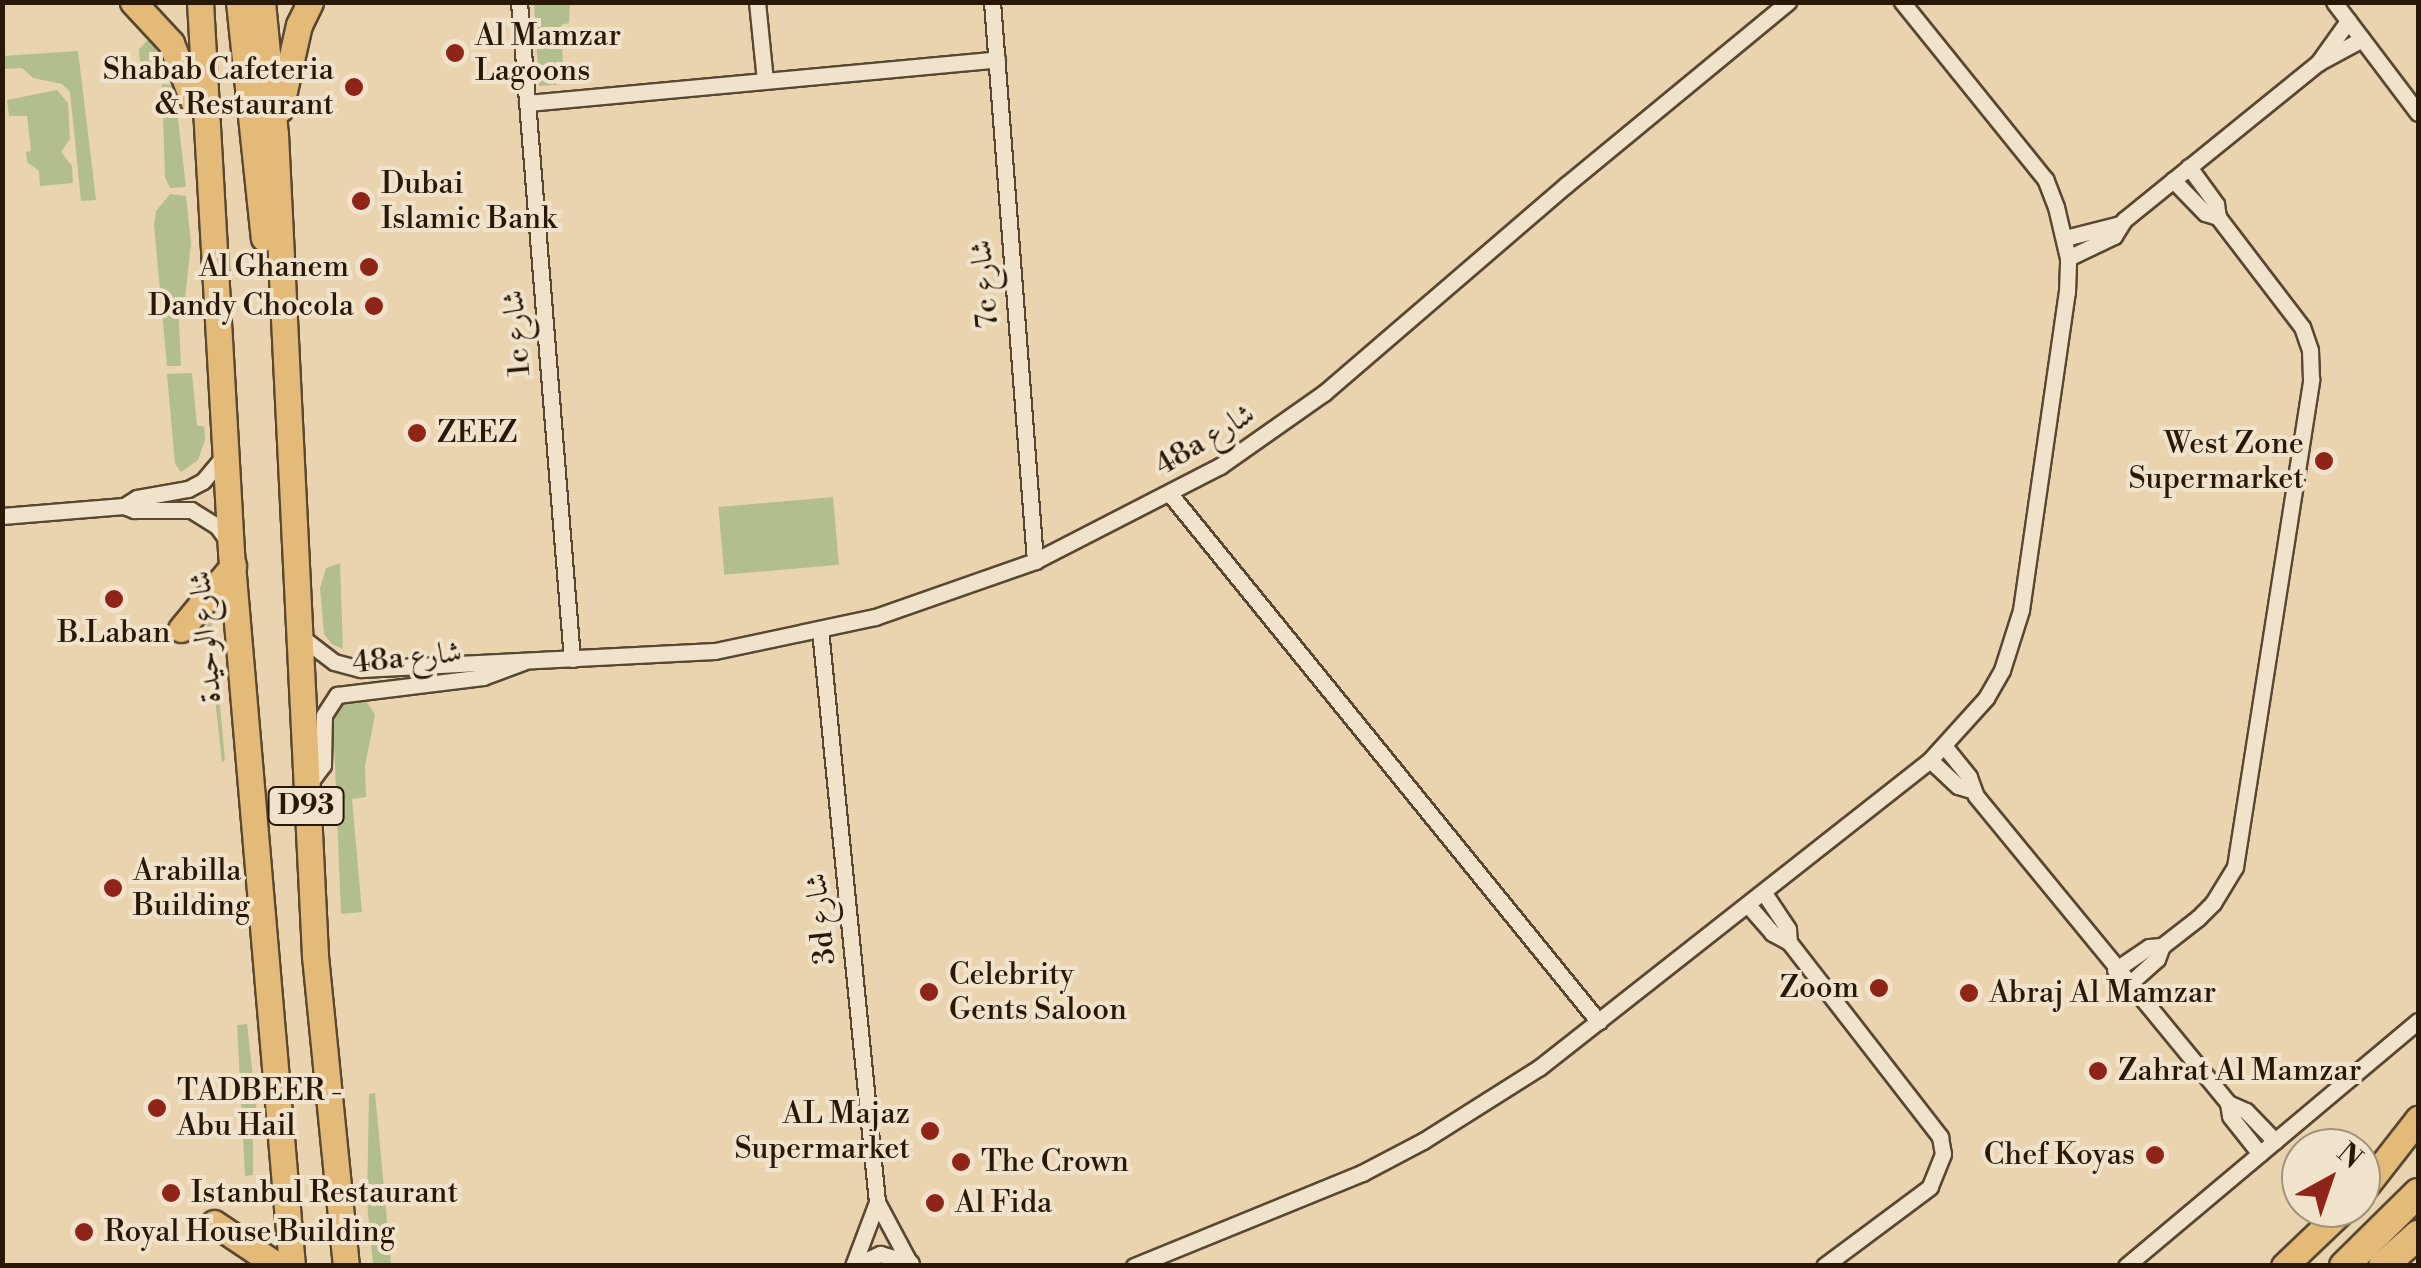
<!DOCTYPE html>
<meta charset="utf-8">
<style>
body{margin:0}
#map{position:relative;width:2421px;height:1268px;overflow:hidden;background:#e9d4af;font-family:"Libre Bodoni",Amiri,serif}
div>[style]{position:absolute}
.green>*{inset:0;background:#b2be8e;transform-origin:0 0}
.roads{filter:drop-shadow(2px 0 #594732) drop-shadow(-2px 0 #594732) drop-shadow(0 2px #594732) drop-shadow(0 -2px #594732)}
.street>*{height:15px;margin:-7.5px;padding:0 7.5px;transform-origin:7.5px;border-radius:7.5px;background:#f1e3cb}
.primary>*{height:25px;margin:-12.5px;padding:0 12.5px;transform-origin:12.5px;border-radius:12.5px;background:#e4ba78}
.highway>*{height:28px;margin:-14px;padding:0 14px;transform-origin:14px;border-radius:14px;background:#e4ba78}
.dots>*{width:28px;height:28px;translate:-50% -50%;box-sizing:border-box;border:5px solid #f1e3cb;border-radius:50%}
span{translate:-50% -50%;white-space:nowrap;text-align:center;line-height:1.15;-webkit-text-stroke:8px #f1e3cb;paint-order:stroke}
.shield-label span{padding:2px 8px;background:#f1e3cb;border:2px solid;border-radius:8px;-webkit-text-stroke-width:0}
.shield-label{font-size:28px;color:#291808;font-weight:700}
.poi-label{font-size:30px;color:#291808}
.left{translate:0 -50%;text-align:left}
.right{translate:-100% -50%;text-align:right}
.street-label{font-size:30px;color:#291808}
.frame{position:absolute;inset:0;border:5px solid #291808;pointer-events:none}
.north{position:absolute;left:2281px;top:1128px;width:100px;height:100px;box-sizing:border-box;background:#f1e3cb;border:2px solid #a1927d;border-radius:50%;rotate:40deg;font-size:28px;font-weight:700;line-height:40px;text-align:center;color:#291808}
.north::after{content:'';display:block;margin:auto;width:35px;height:45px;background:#8f2418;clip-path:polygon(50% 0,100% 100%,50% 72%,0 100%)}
</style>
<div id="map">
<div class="green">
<div style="clip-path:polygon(534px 3px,570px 3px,569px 23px,561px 25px,564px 84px,539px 86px)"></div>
<div style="clip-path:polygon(150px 38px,169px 74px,141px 77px,139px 49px)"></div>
<div style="clip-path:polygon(78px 51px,96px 200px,81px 201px,70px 92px,62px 84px,33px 78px,22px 68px,2px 69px,3px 56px)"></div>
<div style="clip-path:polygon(162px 84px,174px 85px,186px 187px,170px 188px,165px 177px)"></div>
<div style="clip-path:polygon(57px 90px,68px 103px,70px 139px,61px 152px,72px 166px,73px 183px,40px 186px,39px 171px,27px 162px,26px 152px,31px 151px,27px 116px,9px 116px,7px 100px)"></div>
<div style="clip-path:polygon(170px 194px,186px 196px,191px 243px,185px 299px,178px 301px,181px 366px,167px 366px,154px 225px,156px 211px)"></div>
<div style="clip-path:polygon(192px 373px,197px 426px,204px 426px,205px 440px,198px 460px,181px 472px,175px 464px,167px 374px)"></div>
<div style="left:833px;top:497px;width:68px;height:115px;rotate:85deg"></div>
<div style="clip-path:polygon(340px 563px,343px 649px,332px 644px,324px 634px,320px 588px,326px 568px)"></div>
<div style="clip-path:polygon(211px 613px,225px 759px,222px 763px,206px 616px)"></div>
<div style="clip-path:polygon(363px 696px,375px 715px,365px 766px,366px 797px,352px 799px,362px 912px,341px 914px,333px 717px,336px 703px)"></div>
<div style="clip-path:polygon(247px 1024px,257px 1113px,253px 1115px,253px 1175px,245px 1176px,237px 1025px)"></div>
<div style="clip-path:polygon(375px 1093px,390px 1253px,391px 1265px,373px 1265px,367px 1202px,369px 1094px)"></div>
</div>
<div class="roads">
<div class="street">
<div style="left:519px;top:2px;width:659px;rotate:85.39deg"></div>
<div style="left:757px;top:2px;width:79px;rotate:84.2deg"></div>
<div style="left:992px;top:2px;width:561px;rotate:85.6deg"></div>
<div style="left:2334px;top:2px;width:139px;rotate:52.9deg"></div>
<div style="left:2318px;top:63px;width:50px;rotate:-28.6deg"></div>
<div style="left:527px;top:103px;width:472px;rotate:-5.3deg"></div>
<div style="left:2173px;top:180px;width:46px;rotate:45.9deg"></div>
<div style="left:2205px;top:213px;width:14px;rotate:17deg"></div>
<div style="left:2065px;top:238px;width:57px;rotate:-14.3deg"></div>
<div style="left:2068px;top:258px;width:51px;rotate:-25.6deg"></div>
<div style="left:2114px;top:236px;width:19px;rotate:-58deg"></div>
<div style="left:2124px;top:220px;width:250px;rotate:-39deg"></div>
<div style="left:2318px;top:63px;width:52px;rotate:-54.5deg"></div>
<div style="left:1170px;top:494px;width:680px;rotate:50.91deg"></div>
<div style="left:124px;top:506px;width:11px;rotate:22deg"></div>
<div style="left:134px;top:510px;width:57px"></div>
<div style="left:191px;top:510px;width:31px;rotate:32deg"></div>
<div style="left:217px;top:526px;width:17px;rotate:54deg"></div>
<div style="left:2px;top:516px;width:122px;rotate:-4.7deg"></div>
<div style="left:124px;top:506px;width:15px;rotate:-32deg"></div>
<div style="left:137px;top:498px;width:52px;rotate:-10deg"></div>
<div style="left:188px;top:489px;width:17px;rotate:-28deg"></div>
<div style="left:203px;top:481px;width:33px;rotate:-50deg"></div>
<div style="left:820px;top:630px;width:575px;rotate:84.31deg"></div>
<div style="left:877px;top:1202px;width:68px;rotate:61.9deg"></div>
<div style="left:300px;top:636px;width:43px;rotate:37.4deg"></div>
<div style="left:334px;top:662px;width:28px;rotate:15deg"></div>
<div style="left:361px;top:669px;width:354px;rotate:-2.9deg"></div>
<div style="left:715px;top:651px;width:164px;rotate:-12deg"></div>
<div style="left:875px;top:617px;width:170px;rotate:-19.3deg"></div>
<div style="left:1035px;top:561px;width:208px;rotate:-27.2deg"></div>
<div style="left:1220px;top:466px;width:127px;rotate:-35.1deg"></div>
<div style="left:1324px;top:393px;width:319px;rotate:-40.7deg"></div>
<div style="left:1566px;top:185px;width:288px;rotate:-39.5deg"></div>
<div style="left:1945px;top:747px;width:38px;rotate:51deg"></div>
<div style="left:1969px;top:777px;width:20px;rotate:70deg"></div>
<div style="left:1976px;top:796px;width:397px;rotate:50.6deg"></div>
<div style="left:2228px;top:1103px;width:13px;rotate:81deg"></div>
<div style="left:2230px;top:1116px;width:48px;rotate:51.7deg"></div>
<div style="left:1930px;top:760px;width:38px;rotate:43deg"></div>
<div style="left:1958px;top:786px;width:14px;rotate:17deg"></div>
<div style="left:308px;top:785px;width:25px;rotate:-53deg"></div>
<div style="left:323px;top:765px;width:50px;rotate:-88.9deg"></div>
<div style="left:324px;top:715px;width:24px;rotate:-57deg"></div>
<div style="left:337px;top:695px;width:147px;rotate:-7deg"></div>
<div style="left:483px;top:677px;width:43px;rotate:-20.6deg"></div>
<div style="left:1764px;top:893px;width:43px;rotate:56.3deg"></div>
<div style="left:1788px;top:929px;width:13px;rotate:86deg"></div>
<div style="left:1748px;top:905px;width:37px;rotate:49deg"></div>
<div style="left:1772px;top:933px;width:19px;rotate:28deg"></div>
<div style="left:1789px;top:942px;width:247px;rotate:52.2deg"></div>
<div style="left:1940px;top:1137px;width:17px;rotate:80deg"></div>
<div style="left:1943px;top:1154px;width:35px;rotate:112deg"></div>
<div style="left:1930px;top:1187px;width:132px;rotate:143.3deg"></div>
<div style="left:2115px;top:970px;width:41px;rotate:-34.1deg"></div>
<div style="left:2149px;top:947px;width:13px;rotate:-4deg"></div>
<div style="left:2162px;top:946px;width:46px;rotate:-37.9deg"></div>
<div style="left:2198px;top:918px;width:21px;rotate:-45deg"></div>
<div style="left:2213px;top:903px;width:42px;rotate:-58.6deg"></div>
<div style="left:2235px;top:867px;width:494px;rotate:-81.1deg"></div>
<div style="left:2311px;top:379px;width:29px;rotate:-92deg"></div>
<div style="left:2310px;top:350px;width:24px;rotate:-109deg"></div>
<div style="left:2302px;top:327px;width:138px;rotate:-127.4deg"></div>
<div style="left:2218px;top:217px;width:13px;rotate:-99deg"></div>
<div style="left:2216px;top:204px;width:46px;rotate:-126.1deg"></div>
<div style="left:2128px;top:985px;width:39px;rotate:-42deg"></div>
<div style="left:2157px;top:959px;width:14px;rotate:-69deg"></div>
<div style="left:2228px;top:1103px;width:20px;rotate:24deg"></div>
<div style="left:2246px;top:1111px;width:42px;rotate:46deg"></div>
<div style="left:853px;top:1266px;width:68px;rotate:-69.4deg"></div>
<div style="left:854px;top:1266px;width:29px;rotate:-25deg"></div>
<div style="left:880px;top:1254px;width:32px;rotate:16deg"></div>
<div style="left:1134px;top:1266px;width:246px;rotate:-22.2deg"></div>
<div style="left:1362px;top:1173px;width:69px;rotate:-27.7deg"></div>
<div style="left:1423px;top:1141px;width:138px;rotate:-32.3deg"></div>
<div style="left:1540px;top:1067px;width:496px;rotate:-38.2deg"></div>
<div style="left:1930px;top:760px;width:84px;rotate:-47.9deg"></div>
<div style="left:1986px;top:698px;width:32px;rotate:-60deg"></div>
<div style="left:2002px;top:670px;width:63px;rotate:-72.4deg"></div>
<div style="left:2021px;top:610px;width:321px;rotate:-81.8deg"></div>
<div style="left:2067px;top:292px;width:34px;rotate:-88deg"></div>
<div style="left:2068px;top:258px;width:52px;rotate:-103.2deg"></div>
<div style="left:2056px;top:207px;width:30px;rotate:-111deg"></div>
<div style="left:2045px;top:179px;width:228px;rotate:-128.9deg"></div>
<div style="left:2126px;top:1266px;width:381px;rotate:-40deg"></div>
</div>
<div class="primary">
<div style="left:133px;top:2px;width:56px;rotate:47.2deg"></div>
<div style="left:171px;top:43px;width:64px;rotate:69deg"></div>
<div style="left:200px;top:2px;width:551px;rotate:86.77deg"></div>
<div style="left:231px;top:552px;width:717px;rotate:85.12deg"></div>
<div style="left:239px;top:2px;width:237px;rotate:84deg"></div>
<div style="left:262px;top:2px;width:133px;rotate:84.4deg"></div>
<div style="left:275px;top:134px;width:823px;rotate:87.21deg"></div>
<div style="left:315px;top:956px;width:312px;rotate:84.3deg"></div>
<div style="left:280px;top:109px;width:86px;rotate:-77.3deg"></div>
<div style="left:299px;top:25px;width:25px;rotate:-64deg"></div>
<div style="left:181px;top:629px;width:82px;rotate:-50.5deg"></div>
<div style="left:2361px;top:1192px;width:93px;rotate:-52deg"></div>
<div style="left:214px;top:1223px;width:77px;rotate:33.9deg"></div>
<div style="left:2284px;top:1266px;width:84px;rotate:-43.6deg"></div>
</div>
<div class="highway">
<div style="left:2344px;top:1266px;width:104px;rotate:-44.6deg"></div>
<div style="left:2383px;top:1266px;width:47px;rotate:-41.5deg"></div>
</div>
</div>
<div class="dots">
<div style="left:455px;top:53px;background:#8f2418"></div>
<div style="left:354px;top:87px;background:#8f2418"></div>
<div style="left:361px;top:201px;background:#8f2418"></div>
<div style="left:369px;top:267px;background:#8f2418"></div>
<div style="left:374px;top:306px;background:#8f2418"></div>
<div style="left:417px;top:433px;background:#8f2418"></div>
<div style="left:2324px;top:461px;background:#8f2418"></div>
<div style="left:114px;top:599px;background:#8f2418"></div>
<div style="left:113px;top:888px;background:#8f2418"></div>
<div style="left:1879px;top:988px;background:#8f2418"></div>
<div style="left:929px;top:992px;background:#8f2418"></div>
<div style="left:1969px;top:993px;background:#8f2418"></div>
<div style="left:2098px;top:1071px;background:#8f2418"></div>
<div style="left:157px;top:1108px;background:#8f2418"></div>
<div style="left:930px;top:1131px;background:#8f2418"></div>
<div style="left:2155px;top:1155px;background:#8f2418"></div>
<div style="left:961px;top:1162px;background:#8f2418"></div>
<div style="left:171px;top:1193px;background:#8f2418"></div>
<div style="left:935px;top:1203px;background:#8f2418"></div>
<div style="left:84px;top:1232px;background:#8f2418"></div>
</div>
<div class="shield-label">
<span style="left:306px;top:806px">D93</span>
</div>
<div class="poi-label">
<span class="left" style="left:475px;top:53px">Al Mamzar<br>Lagoons</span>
<span class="right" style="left:334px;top:87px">Shabab Cafeteria<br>&amp; Restaurant</span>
<span class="left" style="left:381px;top:201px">Dubai<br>Islamic Bank</span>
<span class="right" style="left:349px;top:267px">Al Ghanem</span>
<span class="right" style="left:354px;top:306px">Dandy Chocola</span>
<span class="left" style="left:437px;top:433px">ZEEZ</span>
<span class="right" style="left:2304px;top:461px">West Zone<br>Supermarket</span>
<span style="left:114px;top:633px">B.Laban</span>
<span class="left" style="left:133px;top:888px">Arabilla<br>Building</span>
<span class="left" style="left:949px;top:992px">Celebrity<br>Gents Saloon</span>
<span class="right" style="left:1859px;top:988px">Zoom</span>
<span class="left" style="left:1989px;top:993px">Abraj Al Mamzar</span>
<span class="left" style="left:2118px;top:1071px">Zahrat Al Mamzar</span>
<span class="left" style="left:177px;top:1108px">TADBEER -<br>Abu Hail</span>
<span class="right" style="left:910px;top:1131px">AL Majaz<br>Supermarket</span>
<span class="right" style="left:2135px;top:1155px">Chef Koyas</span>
<span class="left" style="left:981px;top:1162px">The Crown</span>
<span class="left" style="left:191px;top:1193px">Istanbul Restaurant</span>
<span class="left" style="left:955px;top:1203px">Al Fida</span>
<span class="left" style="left:104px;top:1232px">Royal House Building</span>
</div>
<div class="street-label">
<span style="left:985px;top:284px;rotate:-95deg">7c شارع</span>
<span style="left:517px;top:333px;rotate:-95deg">1c شارع</span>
<span style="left:1205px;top:440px;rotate:-31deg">48a شارع</span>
<span style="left:206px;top:637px;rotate:-95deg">شارع الوحيدة</span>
<span style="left:407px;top:658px;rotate:-6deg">48a شارع</span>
<span style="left:821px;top:919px;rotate:-96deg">3d شارع</span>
</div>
<div class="frame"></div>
<div class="north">N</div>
</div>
